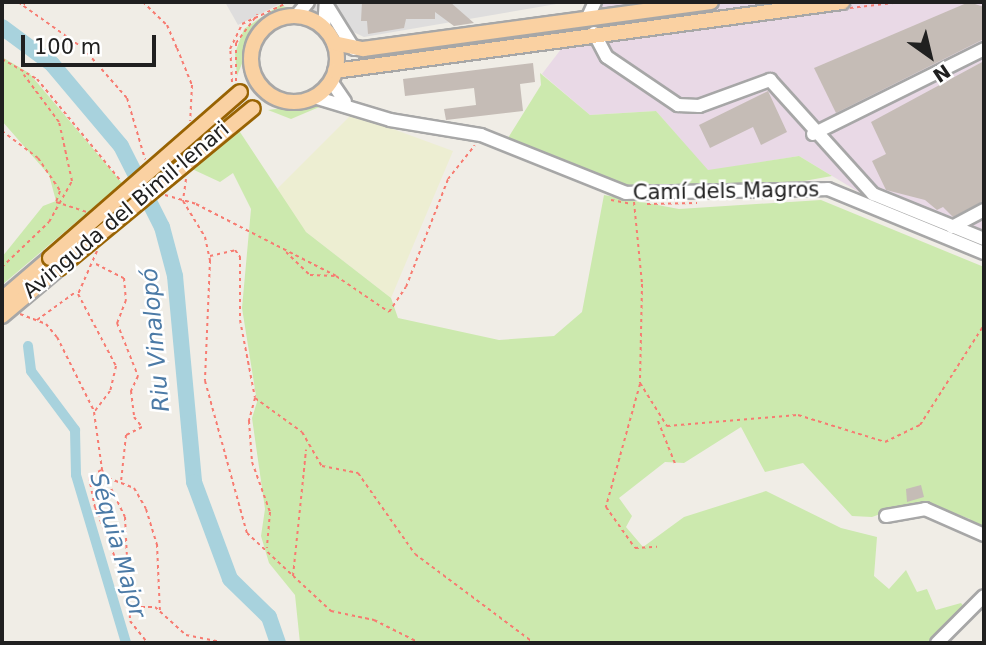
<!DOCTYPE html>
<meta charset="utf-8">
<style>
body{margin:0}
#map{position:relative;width:986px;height:645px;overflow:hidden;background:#f0ede6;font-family:"DejaVu Sans",sans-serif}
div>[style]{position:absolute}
.residential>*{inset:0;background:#dedddd}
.industrial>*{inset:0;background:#e9d9e6}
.farmland>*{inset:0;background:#edeed2}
.grass>*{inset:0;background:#cce9ae}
.canal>*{height:10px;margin:-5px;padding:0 5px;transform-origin:5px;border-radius:5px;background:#a8d2dd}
.river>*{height:16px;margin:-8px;padding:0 8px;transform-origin:8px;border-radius:8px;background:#a8d2dd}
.building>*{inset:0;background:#c5bcb6}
.path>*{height:2px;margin-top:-1px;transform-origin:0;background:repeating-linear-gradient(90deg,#f77b71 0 3.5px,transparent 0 7px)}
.roads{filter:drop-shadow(2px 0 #a7a7a7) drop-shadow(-2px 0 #a7a7a7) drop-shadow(0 2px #a7a7a7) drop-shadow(0 -2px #a7a7a7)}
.minor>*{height:12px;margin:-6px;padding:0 6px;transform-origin:6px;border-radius:6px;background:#fff}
.major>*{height:14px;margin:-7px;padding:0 7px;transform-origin:7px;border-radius:7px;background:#fad1a2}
.major>.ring{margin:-7px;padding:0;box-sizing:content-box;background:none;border:14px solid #fad1a2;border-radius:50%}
.bridges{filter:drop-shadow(2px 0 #986303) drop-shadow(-2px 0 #986303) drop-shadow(0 2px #986303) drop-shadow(0 -2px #986303)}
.major-bridge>*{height:14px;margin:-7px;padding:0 7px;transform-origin:7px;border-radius:7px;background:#fad1a2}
span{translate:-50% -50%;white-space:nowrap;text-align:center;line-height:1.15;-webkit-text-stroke:5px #fff;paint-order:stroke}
.street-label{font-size:21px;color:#202020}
.water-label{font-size:23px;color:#4b7aa6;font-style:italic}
.frame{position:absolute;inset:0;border:4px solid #202020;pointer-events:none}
.north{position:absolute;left:895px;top:21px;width:70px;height:70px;-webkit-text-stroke:5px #fff;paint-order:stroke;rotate:146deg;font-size:19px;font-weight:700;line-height:28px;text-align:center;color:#202020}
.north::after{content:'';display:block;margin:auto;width:24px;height:32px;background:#202020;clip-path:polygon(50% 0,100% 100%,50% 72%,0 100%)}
.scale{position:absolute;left:21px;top:35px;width:135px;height:32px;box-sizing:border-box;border:4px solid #202020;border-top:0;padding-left:9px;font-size:21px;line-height:24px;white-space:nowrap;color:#202020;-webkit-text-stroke:5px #fff;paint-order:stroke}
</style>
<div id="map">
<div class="residential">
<div style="clip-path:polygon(225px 2px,284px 2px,238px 25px)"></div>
<div style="clip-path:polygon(288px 2px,568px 2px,364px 37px)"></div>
</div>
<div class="industrial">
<div style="clip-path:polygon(597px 2px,984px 2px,984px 244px,882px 206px,799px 156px,708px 171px,656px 111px,590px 115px,542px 74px)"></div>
</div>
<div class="farmland">
<div style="clip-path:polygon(352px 114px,453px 151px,391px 298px,306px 232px,275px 191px)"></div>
</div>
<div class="grass">
<div style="clip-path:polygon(280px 5px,291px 9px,257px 26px,237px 76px,235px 53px,244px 29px)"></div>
<div style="clip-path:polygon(2px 57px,29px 73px,122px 183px,2px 285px,2px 257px,43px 206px,56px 201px,49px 175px,2px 121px)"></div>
<div style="clip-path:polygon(540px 73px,590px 115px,656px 111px,708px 170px,799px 156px,832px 176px,737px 193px,632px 188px,508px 138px,541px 85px)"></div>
<div style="clip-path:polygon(324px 105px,291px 119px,268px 110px,319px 103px)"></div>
<div style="clip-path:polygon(238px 129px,306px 232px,391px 298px,398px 318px,499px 340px,554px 336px,582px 312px,604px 195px,679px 209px,821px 200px,984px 267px,984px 533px,971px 530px,970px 519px,937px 507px,908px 504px,872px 517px,852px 516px,803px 463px,765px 472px,741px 427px,684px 463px,665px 462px,619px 498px,632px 516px,626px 527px,643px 547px,684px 517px,766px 491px,841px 528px,877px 537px,874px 576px,889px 589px,906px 570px,917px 592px,927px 589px,936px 610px,961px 603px,969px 613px,943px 643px,300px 643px,295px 595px,269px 563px,261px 536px,265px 509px,252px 418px,257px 402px,242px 308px,251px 209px,233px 173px,220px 182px,192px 169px)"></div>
</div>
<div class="canal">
<div style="left:28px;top:346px;width:25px;rotate:83deg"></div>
<div style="left:31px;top:371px;width:74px;rotate:53.3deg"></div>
<div style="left:75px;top:430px;width:45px;rotate:88.7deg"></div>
<div style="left:76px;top:475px;width:175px;rotate:73.4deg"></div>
</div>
<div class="river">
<div style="left:2px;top:27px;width:62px;rotate:36.5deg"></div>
<div style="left:52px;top:64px;width:107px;rotate:49.9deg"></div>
<div style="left:121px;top:146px;width:91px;rotate:63.2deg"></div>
<div style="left:162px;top:227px;width:51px;rotate:75.1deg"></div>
<div style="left:175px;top:276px;width:207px;rotate:84.7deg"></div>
<div style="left:194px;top:482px;width:103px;rotate:69.6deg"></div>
<div style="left:230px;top:579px;width:54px;rotate:44.3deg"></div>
<div style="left:269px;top:617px;width:28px;rotate:71deg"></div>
</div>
<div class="building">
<div style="clip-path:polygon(362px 2px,450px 2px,474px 23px,454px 26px,435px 12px,435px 19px,406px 19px,404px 28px,368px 34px,367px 21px,361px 21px)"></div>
<div style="clip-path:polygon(969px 2px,984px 7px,984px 39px,836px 113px,814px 68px)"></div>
<div style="clip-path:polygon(984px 61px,984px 201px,953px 217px,943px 207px,937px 210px,925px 200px,886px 190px,872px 161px,886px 154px,871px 122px)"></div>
<div style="clip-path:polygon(533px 63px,535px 82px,520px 84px,523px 111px,446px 120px,444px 109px,476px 105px,474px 88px,405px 96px,403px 79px)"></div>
<div style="clip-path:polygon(768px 91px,787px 132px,761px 145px,753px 127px,710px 148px,699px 125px)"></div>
<div style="clip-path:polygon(921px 485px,924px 497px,907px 502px,906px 489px)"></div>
</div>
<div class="path">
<div style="left:18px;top:2px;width:80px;rotate:35.3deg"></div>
<div style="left:83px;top:48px;width:67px;rotate:48.7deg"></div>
<div style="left:127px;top:98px;width:64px;rotate:73.6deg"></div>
<div style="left:23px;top:2px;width:6px;rotate:51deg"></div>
<div style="left:143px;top:2px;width:33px;rotate:44deg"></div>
<div style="left:167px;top:25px;width:25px;rotate:67deg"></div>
<div style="left:177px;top:48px;width:40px;rotate:68deg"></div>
<div style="left:192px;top:85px;width:36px;rotate:93deg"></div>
<div style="left:850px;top:8px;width:52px;rotate:-6.6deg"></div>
<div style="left:2px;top:59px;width:40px;rotate:29.7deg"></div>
<div style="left:37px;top:79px;width:131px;rotate:50.6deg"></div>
<div style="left:236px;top:81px;width:38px;rotate:-90deg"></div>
<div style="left:236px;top:43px;width:36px;rotate:-53deg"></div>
<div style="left:232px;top:82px;width:33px;rotate:-93deg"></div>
<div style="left:230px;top:49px;width:28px;rotate:-64deg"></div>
<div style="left:242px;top:24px;width:52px;rotate:-25.1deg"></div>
<div style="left:2px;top:131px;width:45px;rotate:36.9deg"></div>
<div style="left:38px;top:158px;width:40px;rotate:56deg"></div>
<div style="left:60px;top:191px;width:12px;rotate:110deg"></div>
<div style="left:56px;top:202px;width:32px;rotate:18deg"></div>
<div style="left:186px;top:179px;width:22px;rotate:98deg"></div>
<div style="left:183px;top:201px;width:42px;rotate:58.6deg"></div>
<div style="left:205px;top:237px;width:24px;rotate:78deg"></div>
<div style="left:210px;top:260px;width:121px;rotate:92.4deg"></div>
<div style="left:205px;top:381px;width:158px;rotate:74.6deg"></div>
<div style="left:247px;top:533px;width:115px;rotate:42.9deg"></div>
<div style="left:331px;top:611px;width:44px;rotate:11.8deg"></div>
<div style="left:374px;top:620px;width:51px;rotate:26.6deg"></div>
<div style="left:165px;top:195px;width:32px;rotate:16deg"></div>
<div style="left:196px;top:204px;width:157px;rotate:27.2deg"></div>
<div style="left:336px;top:276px;width:64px;rotate:34.2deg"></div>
<div style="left:389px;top:312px;width:30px;rotate:-56deg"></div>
<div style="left:406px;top:287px;width:116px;rotate:-68.7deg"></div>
<div style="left:448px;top:179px;width:43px;rotate:-51.5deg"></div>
<div style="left:611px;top:200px;width:20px;rotate:11deg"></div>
<div style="left:634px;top:202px;width:82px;rotate:84.4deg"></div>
<div style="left:642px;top:284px;width:99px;rotate:91.2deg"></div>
<div style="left:640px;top:383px;width:51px;rotate:57.9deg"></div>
<div style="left:667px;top:426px;width:131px;rotate:-4.8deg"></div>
<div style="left:798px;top:415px;width:91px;rotate:17.2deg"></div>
<div style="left:885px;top:442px;width:39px;rotate:-26deg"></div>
<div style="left:920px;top:425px;width:119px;rotate:-57.4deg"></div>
<div style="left:647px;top:204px;width:50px;rotate:-1.1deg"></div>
<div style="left:97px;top:251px;width:47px;rotate:113.8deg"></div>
<div style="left:78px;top:294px;width:81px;rotate:62.2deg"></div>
<div style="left:116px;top:366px;width:26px;rotate:103deg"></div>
<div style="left:110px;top:391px;width:26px;rotate:127deg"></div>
<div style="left:94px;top:412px;width:59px;rotate:82.1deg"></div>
<div style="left:102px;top:470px;width:52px;rotate:63.9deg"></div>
<div style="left:125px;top:517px;width:104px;rotate:87.2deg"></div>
<div style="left:130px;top:621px;width:28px;rotate:51deg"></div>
<div style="left:286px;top:252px;width:33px;rotate:44deg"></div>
<div style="left:310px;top:275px;width:26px;rotate:2deg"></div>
<div style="left:210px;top:256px;width:26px;rotate:-13deg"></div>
<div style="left:235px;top:250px;width:9px;rotate:54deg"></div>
<div style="left:240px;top:257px;width:63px;rotate:90deg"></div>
<div style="left:240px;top:320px;width:79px;rotate:79.1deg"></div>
<div style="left:255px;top:398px;width:24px;rotate:105deg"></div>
<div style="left:249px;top:421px;width:41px;rotate:85.8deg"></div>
<div style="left:252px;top:462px;width:53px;rotate:70.2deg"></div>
<div style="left:270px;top:512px;width:36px;rotate:95deg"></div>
<div style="left:96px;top:264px;width:31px;rotate:27deg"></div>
<div style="left:124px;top:278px;width:22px;rotate:85deg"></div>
<div style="left:126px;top:300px;width:25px;rotate:111deg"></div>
<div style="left:117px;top:323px;width:57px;rotate:68.4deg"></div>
<div style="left:138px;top:376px;width:17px;rotate:115deg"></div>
<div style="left:131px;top:391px;width:26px;rotate:83deg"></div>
<div style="left:134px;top:417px;width:13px;rotate:51deg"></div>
<div style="left:142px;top:427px;width:18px;rotate:153deg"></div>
<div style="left:126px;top:435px;width:47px;rotate:96.1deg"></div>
<div style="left:2px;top:267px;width:65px;rotate:-43.8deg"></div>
<div style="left:49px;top:222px;width:47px;rotate:-60.7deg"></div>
<div style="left:72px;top:181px;width:60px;rotate:-102.4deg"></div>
<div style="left:59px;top:122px;width:59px;rotate:-126.7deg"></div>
<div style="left:20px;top:314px;width:28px;rotate:21deg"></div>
<div style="left:46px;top:324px;width:17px;rotate:50deg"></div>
<div style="left:57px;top:337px;width:83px;rotate:63.4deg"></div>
<div style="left:37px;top:320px;width:49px;rotate:-35.9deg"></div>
<div style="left:640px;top:384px;width:128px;rotate:105.5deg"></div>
<div style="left:606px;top:507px;width:50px;rotate:54.7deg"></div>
<div style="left:635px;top:548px;width:22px;rotate:-3deg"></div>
<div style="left:255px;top:398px;width:58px;rotate:35.9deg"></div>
<div style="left:302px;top:432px;width:39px;rotate:60deg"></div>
<div style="left:322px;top:466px;width:37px;rotate:11deg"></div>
<div style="left:358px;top:473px;width:99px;rotate:54.9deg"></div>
<div style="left:415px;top:554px;width:149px;rotate:36.8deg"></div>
<div style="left:658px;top:421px;width:48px;rotate:68.2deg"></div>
<div style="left:101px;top:470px;width:14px;rotate:150deg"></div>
<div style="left:89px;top:477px;width:31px;rotate:79deg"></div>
<div style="left:95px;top:507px;width:98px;rotate:68.4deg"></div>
<div style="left:108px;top:478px;width:28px;rotate:21deg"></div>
<div style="left:134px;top:488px;width:24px;rotate:60deg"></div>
<div style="left:146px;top:509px;width:37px;rotate:73deg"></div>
<div style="left:157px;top:544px;width:69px;rotate:87.5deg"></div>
<div style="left:293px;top:576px;width:127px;rotate:-84.1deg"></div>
<div style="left:134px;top:607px;width:21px"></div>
<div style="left:155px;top:607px;width:42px;rotate:42.1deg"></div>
<div style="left:186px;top:635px;width:41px;rotate:11.3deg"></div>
</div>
<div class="roads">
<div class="minor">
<div style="left:326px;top:4px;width:53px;rotate:58.1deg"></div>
<div style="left:296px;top:16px;width:18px;rotate:-49deg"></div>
<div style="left:587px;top:19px;width:19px;rotate:-65deg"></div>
<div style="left:324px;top:28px;width:26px;rotate:-86deg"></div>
<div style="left:594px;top:33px;width:27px;rotate:62deg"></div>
<div style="left:607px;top:57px;width:86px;rotate:34.1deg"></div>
<div style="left:678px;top:105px;width:21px;rotate:3deg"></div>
<div style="left:699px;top:106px;width:76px;rotate:-20.1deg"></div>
<div style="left:770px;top:80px;width:154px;rotate:47.9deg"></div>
<div style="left:873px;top:194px;width:120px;rotate:22.1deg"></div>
<div style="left:331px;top:81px;width:25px;rotate:56deg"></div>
<div style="left:314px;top:97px;width:79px;rotate:16.8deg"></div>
<div style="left:390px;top:120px;width:92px;rotate:9.4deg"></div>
<div style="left:481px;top:135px;width:156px;rotate:21.8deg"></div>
<div style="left:626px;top:193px;width:202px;rotate:-1.1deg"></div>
<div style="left:828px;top:189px;width:169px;rotate:22.3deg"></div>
<div style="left:813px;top:134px;width:191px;rotate:-26.4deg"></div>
<div style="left:952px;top:227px;width:36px;rotate:-28deg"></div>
<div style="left:886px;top:516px;width:40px;rotate:-10deg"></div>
<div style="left:925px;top:509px;width:64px;rotate:23.8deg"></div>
<div style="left:937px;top:643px;width:66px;rotate:-45deg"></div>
</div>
<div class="major">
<div class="ring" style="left:251px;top:16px;width:72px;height:72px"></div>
<div style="left:334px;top:43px;width:30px;rotate:12deg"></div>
<div style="left:363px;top:49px;width:351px;rotate:-7.7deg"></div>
<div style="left:335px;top:71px;width:512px;rotate:-7.75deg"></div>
<div style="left:2px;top:299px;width:63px;rotate:-40.5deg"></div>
<div style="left:2px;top:316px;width:75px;rotate:-40.1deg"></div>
</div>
</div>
<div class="bridges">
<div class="major-bridge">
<div style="left:50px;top:258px;width:252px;rotate:-41.1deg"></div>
<div style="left:59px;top:268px;width:251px;rotate:-39.5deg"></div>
</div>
</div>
<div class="street-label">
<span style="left:726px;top:191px;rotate:-1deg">Camí dels Magros</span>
<span style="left:126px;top:210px;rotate:-40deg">Avinguda del Bimil·lenari</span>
</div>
<div class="water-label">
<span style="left:155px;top:340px;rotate:-95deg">Riu Vinalopó</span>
<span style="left:118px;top:545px;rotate:74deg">Séquia Major</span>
</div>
<div class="frame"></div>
<div class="north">N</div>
<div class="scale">100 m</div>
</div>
